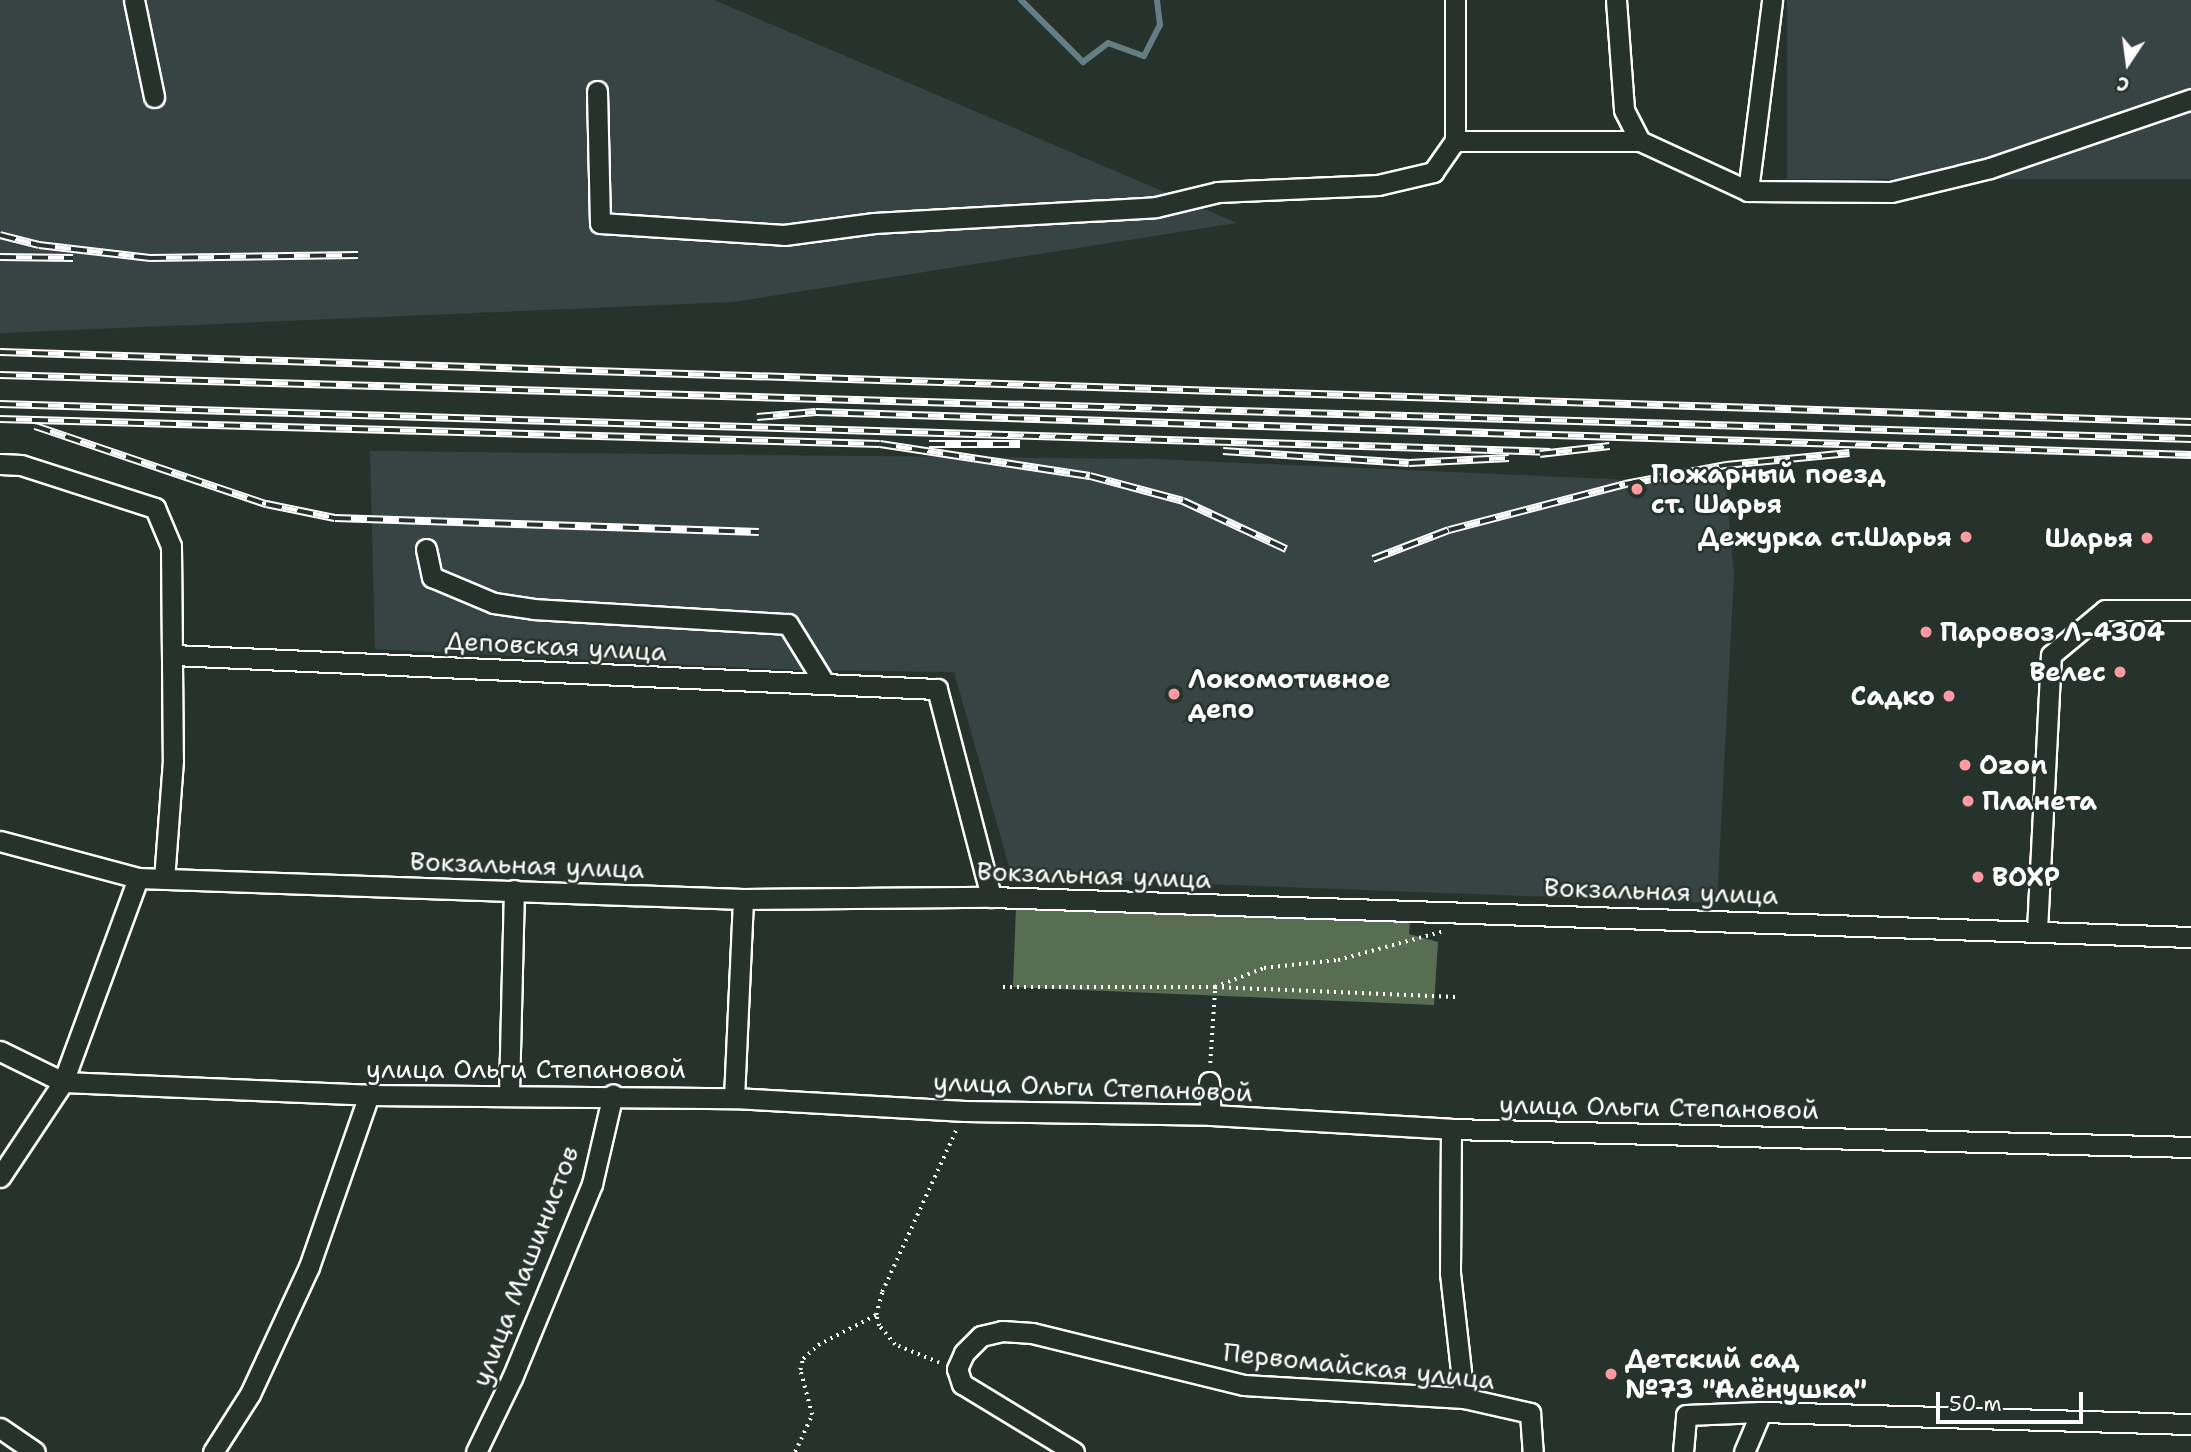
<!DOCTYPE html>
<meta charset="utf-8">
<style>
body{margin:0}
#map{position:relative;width:2191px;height:1452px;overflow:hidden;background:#26332d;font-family:"Shantell Sans",sans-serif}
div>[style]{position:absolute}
.built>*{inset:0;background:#364443;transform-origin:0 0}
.green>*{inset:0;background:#576e52}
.stream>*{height:6px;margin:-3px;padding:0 3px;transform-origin:3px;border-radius:3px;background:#647e84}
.path>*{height:3.5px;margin-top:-1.75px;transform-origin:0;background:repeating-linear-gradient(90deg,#fff 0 2px,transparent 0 7px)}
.roads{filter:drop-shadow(2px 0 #fff) drop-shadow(-2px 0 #fff) drop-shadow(0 2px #fff) drop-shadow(0 -2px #fff)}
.minor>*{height:19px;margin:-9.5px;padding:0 9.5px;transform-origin:9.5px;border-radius:9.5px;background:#26332d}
.rail>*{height:8px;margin-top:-4px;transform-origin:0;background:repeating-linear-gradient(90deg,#26332d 0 16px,#fff 0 32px);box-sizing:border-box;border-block:2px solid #fff}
.dots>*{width:19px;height:19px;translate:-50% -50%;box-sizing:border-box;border:4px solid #26332d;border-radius:50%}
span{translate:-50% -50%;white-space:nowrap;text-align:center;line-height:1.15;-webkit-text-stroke:5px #26332d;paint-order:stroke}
.poi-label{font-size:26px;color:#fff;font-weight:700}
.left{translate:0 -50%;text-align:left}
.right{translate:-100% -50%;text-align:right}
.street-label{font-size:26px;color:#fff}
.north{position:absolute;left:2093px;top:28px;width:70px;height:70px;-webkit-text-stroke:5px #26332d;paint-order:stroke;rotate:193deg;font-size:19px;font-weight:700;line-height:28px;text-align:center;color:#fff}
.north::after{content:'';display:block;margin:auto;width:24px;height:32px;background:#fff;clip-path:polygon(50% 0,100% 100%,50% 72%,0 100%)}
.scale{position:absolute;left:1936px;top:1392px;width:147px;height:32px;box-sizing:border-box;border:4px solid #fff;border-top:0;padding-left:9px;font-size:21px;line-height:24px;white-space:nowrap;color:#fff;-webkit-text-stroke:5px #26332d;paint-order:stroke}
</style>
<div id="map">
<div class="built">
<div style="clip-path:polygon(0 0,714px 0,1237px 223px,733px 302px,0 333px)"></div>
<div style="left:1787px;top:0;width:404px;height:179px"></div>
<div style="clip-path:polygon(370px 451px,1153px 459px,1726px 484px,1734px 574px,1717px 903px,1012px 877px,954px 672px,796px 670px,375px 649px)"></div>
</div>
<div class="green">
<div style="clip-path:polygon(1016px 906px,1410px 919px,1409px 934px,1438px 942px,1434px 1005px,1013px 987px)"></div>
</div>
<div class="stream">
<div style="left:1021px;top:0;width:88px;rotate:45deg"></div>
<div style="left:1083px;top:62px;width:31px;rotate:-37deg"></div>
<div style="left:1108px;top:43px;width:38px;rotate:20deg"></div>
<div style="left:1144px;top:56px;width:35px;rotate:-63deg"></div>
<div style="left:1160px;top:25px;width:25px;rotate:-97deg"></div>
</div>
<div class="path">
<div style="left:1003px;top:987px;width:212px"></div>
<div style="left:1215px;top:987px;width:241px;rotate:2.4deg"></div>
<div style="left:1210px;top:1063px;width:76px;rotate:-86.2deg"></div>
<div style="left:1215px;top:987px;width:53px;rotate:-21.2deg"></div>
<div style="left:1264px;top:968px;width:74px;rotate:-6.2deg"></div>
<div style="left:1338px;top:960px;width:107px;rotate:-15.2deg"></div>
<div style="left:939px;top:1363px;width:48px;rotate:-157.8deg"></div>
<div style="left:895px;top:1345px;width:25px;rotate:-130deg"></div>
<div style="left:879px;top:1326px;width:11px;rotate:-105deg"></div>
<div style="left:876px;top:1315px;width:24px;rotate:-75deg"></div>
<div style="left:882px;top:1292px;width:178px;rotate:-65.4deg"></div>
<div style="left:795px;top:1452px;width:41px;rotate:-65.3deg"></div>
<div style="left:812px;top:1415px;width:47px;rotate:-104.9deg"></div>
<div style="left:800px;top:1370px;width:11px;rotate:-75deg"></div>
<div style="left:803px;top:1359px;width:21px;rotate:-43deg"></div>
<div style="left:818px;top:1345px;width:65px;rotate:-27.3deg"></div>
</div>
<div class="roads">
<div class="minor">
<div style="left:134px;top:0;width:99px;rotate:78.3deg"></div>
<div style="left:1616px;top:0;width:110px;rotate:85.8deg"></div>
<div style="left:1624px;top:110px;width:35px;rotate:63deg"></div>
<div style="left:597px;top:91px;width:132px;rotate:88.7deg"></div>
<div style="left:600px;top:223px;width:184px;rotate:3.7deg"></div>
<div style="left:784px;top:235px;width:91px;rotate:-7.6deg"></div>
<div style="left:874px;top:223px;width:282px;rotate:-3.2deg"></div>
<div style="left:1156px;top:207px;width:64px;rotate:-13.6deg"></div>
<div style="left:1218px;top:192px;width:160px;rotate:-2.5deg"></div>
<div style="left:1378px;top:185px;width:57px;rotate:-13.3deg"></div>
<div style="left:1433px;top:172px;width:38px;rotate:-55deg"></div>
<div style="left:1455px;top:141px;width:185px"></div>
<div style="left:1640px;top:141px;width:119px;rotate:24.8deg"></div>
<div style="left:1748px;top:191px;width:143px;rotate:0.4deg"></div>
<div style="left:1891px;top:192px;width:102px;rotate:-13.6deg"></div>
<div style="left:1990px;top:168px;width:213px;rotate:-18.9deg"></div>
<div style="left:1455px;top:141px;width:141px;rotate:-90deg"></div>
<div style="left:1748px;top:191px;width:193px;rotate:-82.8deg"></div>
<div style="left:0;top:464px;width:21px;rotate:3deg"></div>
<div style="left:21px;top:465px;width:141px;rotate:17.8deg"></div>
<div style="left:155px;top:508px;width:41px;rotate:67.2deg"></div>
<div style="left:171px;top:546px;width:214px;rotate:89.5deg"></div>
<div style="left:173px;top:760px;width:119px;rotate:94.3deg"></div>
<div style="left:426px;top:549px;width:29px;rotate:78deg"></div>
<div style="left:432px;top:577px;width:67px;rotate:22.8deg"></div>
<div style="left:494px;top:603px;width:40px;rotate:8.5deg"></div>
<div style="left:534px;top:609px;width:254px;rotate:3.4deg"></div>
<div style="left:788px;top:624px;width:70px;rotate:58.3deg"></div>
<div style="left:173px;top:655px;width:765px;rotate:2.55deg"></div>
<div style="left:937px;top:689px;width:215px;rotate:75.4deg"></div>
<div style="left:0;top:841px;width:143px;rotate:15deg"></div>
<div style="left:138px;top:878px;width:605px;rotate:1.99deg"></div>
<div style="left:743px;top:899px;width:248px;rotate:-0.5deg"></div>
<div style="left:991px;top:897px;width:1201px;rotate:1.91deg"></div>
<div style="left:2037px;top:930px;width:275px;rotate:-87.1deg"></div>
<div style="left:2051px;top:655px;width:70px;rotate:-39.8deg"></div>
<div style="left:2105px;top:610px;width:86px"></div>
<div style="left:0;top:1051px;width:70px;rotate:26.2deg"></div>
<div style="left:63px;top:1082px;width:306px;rotate:2.4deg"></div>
<div style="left:369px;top:1095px;width:365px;rotate:0.5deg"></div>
<div style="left:734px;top:1098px;width:231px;rotate:3.2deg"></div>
<div style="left:965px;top:1111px;width:246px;rotate:0.9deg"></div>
<div style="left:1211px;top:1115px;width:240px;rotate:3.3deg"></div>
<div style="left:1451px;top:1129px;width:740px;rotate:1.39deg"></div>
<div style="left:1209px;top:1082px;width:33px;rotate:87deg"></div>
<div style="left:509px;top:1093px;width:203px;rotate:-88.6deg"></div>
<div style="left:734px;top:1098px;width:199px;rotate:-87.4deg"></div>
<div style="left:1451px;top:1129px;width:144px;rotate:90.4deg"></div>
<div style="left:1450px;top:1273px;width:126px;rotate:83.6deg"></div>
<div style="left:0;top:1177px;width:114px;rotate:-56.4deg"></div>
<div style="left:63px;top:1082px;width:217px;rotate:-69.8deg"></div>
<div style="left:0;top:1428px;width:42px;rotate:34.4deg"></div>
<div style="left:213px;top:1452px;width:69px;rotate:-57.5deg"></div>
<div style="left:250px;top:1394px;width:140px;rotate:-65.1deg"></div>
<div style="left:309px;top:1267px;width:182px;rotate:-70.8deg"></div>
<div style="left:476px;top:1452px;width:82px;rotate:-64.1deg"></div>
<div style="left:512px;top:1378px;width:210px;rotate:-67.6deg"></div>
<div style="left:592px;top:1184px;width:92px;rotate:-76.9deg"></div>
<div style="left:1074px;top:1452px;width:131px;rotate:-148.7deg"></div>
<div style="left:962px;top:1384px;width:16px;rotate:-108deg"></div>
<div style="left:957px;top:1369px;width:17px;rotate:-66deg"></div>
<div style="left:964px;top:1353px;width:24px;rotate:-45deg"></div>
<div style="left:981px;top:1336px;width:22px;rotate:-13deg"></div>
<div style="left:1002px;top:1331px;width:30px;rotate:4deg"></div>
<div style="left:1032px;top:1333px;width:218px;rotate:13.8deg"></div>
<div style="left:1244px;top:1385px;width:220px;rotate:3.4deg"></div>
<div style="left:1464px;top:1398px;width:68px;rotate:12.8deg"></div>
<div style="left:1530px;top:1413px;width:39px;rotate:86deg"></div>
<div style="left:1683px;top:1452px;width:37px;rotate:-85deg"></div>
<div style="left:1686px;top:1415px;width:75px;rotate:-2.3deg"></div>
<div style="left:1761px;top:1412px;width:430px;rotate:1.6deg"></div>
<div style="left:1744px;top:1452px;width:43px;rotate:-67deg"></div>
</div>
</div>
<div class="rail">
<div style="left:0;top:235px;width:40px;rotate:14.4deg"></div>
<div style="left:39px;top:245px;width:112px;rotate:6.7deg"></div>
<div style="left:150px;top:258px;width:208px;rotate:-0.8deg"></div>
<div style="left:0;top:257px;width:73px;rotate:0.8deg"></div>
<div style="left:0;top:352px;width:2192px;rotate:1.83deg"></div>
<div style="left:0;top:375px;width:2192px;rotate:1.67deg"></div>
<div style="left:0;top:404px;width:1551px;rotate:1.77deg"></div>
<div style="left:757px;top:417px;width:59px;rotate:-4.8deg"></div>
<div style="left:816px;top:412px;width:1376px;rotate:1.79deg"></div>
<div style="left:0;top:419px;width:880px;rotate:1.63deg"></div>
<div style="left:880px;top:444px;width:212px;rotate:8.7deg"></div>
<div style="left:1090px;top:476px;width:96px;rotate:15deg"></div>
<div style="left:1183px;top:501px;width:114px;rotate:25deg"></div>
<div style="left:35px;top:426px;width:244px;rotate:18.7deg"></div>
<div style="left:266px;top:504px;width:70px;rotate:11.5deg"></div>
<div style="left:335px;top:518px;width:424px;rotate:1.9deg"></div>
<div style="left:929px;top:444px;width:91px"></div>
<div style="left:1223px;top:451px;width:186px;rotate:3.7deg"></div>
<div style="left:1409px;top:463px;width:100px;rotate:-2.9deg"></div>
<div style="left:1540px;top:454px;width:70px;rotate:-6.5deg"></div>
<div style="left:1373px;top:559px;width:81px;rotate:-20.9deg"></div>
<div style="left:1449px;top:530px;width:182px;rotate:-14.6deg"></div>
<div style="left:1625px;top:484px;width:103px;rotate:-10.7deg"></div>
<div style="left:1726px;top:465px;width:124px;rotate:-5.6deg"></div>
</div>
<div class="dots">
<div style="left:1637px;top:489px;background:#ff9aa2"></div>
<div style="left:1966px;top:537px;background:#ff9aa2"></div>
<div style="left:2147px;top:538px;background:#ff9aa2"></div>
<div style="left:1926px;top:632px;background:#ff9aa2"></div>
<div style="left:2120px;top:672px;background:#ff9aa2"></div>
<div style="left:1174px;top:694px;background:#ff9aa2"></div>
<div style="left:1949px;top:696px;background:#ff9aa2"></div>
<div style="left:1965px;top:765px;background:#ff9aa2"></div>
<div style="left:1968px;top:801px;background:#ff9aa2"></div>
<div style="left:1978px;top:877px;background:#ff9aa2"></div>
<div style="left:1611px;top:1374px;background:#ff9aa2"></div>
</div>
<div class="poi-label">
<span class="left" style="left:1651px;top:489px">Пожарный поезд<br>ст. Шарья</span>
<span class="right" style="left:1952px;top:537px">Дежурка ст.Шарья</span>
<span class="right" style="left:2133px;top:538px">Шарья</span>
<span class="left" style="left:1940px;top:632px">Паровоз Л-4304</span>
<span class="right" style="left:2106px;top:672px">Велес</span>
<span class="left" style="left:1188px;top:694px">Локомотивное<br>депо</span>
<span class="right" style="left:1935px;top:696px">Садко</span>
<span class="left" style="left:1979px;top:765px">Ozon</span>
<span class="left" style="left:1982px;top:801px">Планета</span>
<span class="left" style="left:1992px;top:877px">ВОХР</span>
<span class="left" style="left:1625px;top:1374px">Детский сад<br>№73 "Алёнушка"</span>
</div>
<div class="street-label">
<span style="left:556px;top:646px;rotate:3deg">Деповская улица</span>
<span style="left:527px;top:865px;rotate:2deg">Вокзальная улица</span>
<span style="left:1094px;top:875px;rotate:2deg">Вокзальная улица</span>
<span style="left:1661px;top:891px;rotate:2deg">Вокзальная улица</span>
<span style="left:526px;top:1069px">улица Ольги Степановой</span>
<span style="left:1093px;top:1087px;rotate:2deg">улица Ольги Степановой</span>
<span style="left:1659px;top:1107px;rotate:1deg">улица Ольги Степановой</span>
<span style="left:525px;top:1266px;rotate:-69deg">улица Машинистов</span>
<span style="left:1359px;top:1366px;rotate:6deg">Первомайская улица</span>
</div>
<div class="north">С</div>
<div class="scale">50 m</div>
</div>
